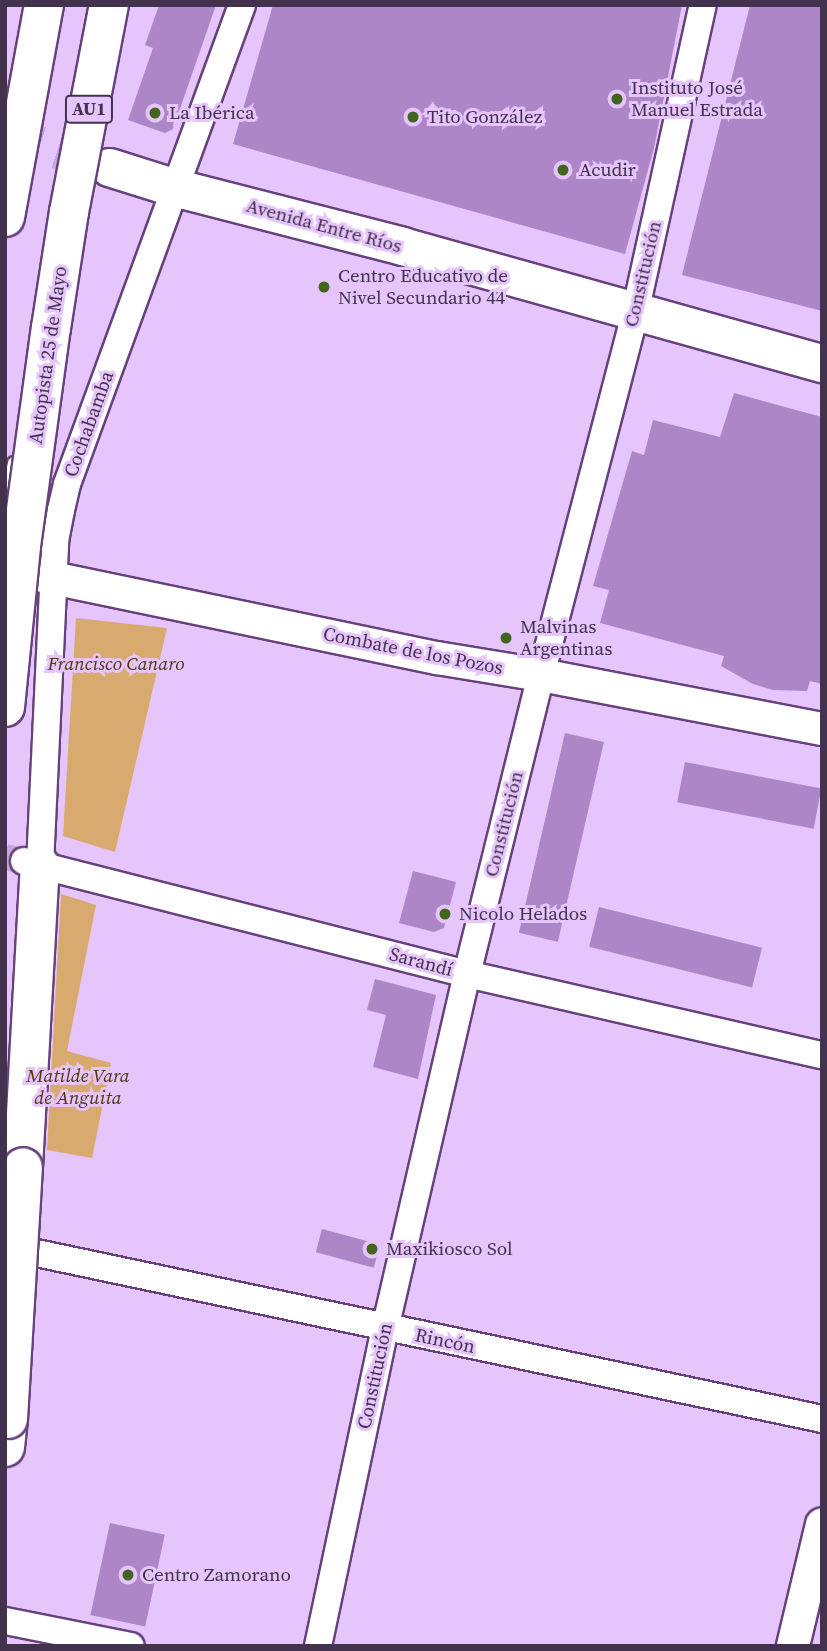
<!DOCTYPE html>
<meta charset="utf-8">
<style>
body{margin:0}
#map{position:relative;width:827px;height:1651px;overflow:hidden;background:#e5c5fb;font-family:"Source Serif 4",serif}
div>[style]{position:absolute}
.green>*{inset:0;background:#d9aa6f}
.building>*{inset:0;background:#ad86c7;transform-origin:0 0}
.minor-tunnel>*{height:26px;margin-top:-13px;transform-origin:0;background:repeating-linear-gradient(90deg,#c5a8d8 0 26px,transparent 0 39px)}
.secondary-tunnel>*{height:37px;margin-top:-18.5px;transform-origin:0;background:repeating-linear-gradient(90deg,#c5a8d8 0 37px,transparent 0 55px)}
.roads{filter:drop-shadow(2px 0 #66417c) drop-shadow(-2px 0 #66417c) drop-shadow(0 2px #66417c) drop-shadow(0 -2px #66417c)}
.service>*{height:12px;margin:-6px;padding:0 6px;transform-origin:6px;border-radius:6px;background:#fff}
.minor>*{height:26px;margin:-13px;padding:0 13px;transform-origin:13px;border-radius:13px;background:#fff}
.tertiary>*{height:32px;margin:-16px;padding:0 16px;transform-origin:16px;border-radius:16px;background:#fff}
.secondary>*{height:37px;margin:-18.5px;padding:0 18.5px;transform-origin:18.5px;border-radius:18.5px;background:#fff}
.motorway>*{height:38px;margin:-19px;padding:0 19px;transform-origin:19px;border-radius:19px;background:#fff}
.bridges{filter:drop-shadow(2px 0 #66417c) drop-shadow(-2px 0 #66417c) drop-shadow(0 2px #66417c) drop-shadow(0 -2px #66417c)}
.motorway-bridge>*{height:38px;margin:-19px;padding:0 19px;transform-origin:19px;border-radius:19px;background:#fff}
.dots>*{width:19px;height:19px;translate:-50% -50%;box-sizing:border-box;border:4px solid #e5c5fb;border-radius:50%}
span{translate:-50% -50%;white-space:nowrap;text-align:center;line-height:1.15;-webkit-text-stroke:6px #e5c5fb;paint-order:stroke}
.shield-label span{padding:2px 5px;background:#e5c5fb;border:2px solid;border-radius:5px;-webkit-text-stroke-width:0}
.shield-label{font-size:18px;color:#43324e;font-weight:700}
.poi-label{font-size:19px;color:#43324e}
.left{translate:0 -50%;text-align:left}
.street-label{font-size:19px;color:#43324e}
.park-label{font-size:19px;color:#513612;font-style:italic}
.frame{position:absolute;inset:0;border:7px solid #43324e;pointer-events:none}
</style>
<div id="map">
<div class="green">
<div style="clip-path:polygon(76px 618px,167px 628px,115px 852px,63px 836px)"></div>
<div style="clip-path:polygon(61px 894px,96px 905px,67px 1051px,111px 1063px,92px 1158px,47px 1150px)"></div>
</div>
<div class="building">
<div style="clip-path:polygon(159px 5px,216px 5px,173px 129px,165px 133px,128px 120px,153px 48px,145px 45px)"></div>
<div style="clip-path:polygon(273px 5px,682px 5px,654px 148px,625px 254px,233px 144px)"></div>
<div style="clip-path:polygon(750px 5px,822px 5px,822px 311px,682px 275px)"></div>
<div style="clip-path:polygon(734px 393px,822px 417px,822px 684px,810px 681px,807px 691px,773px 690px,753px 684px,721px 666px,724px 656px,600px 623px,609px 590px,593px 586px,632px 451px,644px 455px,653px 420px,720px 437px)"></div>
<div style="left:565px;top:733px;width:40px;height:205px;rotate:13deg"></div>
<div style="left:685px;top:762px;width:139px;height:41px;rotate:11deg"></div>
<div style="clip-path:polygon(413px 871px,456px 882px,444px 928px,434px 932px,399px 923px)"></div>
<div style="left:599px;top:907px;width:168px;height:41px;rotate:14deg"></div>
<div style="clip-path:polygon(375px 979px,436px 995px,418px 1079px,373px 1067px,386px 1015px,367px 1010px)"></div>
<div style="left:322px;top:1229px;width:60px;height:24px;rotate:15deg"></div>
<div style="left:110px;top:1523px;width:56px;height:94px;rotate:12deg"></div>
</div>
<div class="minor-tunnel">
<div style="left:5px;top:857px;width:18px;rotate:13deg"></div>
</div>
<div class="secondary-tunnel">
<div style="left:5px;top:133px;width:108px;rotate:17.8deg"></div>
</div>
<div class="roads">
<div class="service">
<div style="left:5px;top:504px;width:42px;rotate:-77.6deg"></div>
</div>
<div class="minor">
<div style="left:24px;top:861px;width:457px;rotate:14.3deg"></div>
<div style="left:467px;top:974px;width:364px;rotate:12.9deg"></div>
<div style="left:40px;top:865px;width:324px;rotate:-87.3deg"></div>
<div style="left:55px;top:541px;width:32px;rotate:-79deg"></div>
<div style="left:61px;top:510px;width:27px;rotate:-77deg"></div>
<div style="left:67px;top:484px;width:510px;rotate:-69.93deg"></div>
<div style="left:27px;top:1251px;width:813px;rotate:11.93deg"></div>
<div style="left:5px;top:1621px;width:128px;rotate:11.2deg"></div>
<div style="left:318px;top:1646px;width:324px;rotate:-78.1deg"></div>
<div style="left:385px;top:1329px;width:364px;rotate:-77deg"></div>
<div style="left:467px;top:974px;width:308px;rotate:-76.1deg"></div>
<div style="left:541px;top:675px;width:374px;rotate:-75.4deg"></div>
<div style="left:635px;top:313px;width:315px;rotate:-77.6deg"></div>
</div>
<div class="tertiary">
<div style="left:5px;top:568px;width:441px;rotate:11.8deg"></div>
<div style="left:437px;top:658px;width:105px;rotate:9.3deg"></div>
<div style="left:541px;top:675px;width:286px;rotate:10.9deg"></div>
<div style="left:793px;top:1646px;width:125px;rotate:-76.6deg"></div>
</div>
<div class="secondary">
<div style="left:109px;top:167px;width:67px;rotate:17.4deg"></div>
<div style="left:173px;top:187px;width:236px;rotate:14.4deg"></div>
<div style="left:402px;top:246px;width:436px;rotate:15.6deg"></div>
</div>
<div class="motorway">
<div style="left:23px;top:1167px;width:302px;rotate:-86.8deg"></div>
<div style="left:5px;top:1447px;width:28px;rotate:-84deg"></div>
</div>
</div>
<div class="bridges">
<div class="motorway-bridge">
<div style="left:5px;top:217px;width:216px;rotate:-79.6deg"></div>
<div style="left:5px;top:707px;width:162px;rotate:-84.3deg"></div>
<div style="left:21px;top:546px;width:220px;rotate:-82.2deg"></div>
<div style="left:51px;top:328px;width:117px;rotate:-81.2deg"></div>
<div style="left:69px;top:212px;width:211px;rotate:-79.1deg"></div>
<div style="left:8px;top:1419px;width:252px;rotate:-86.6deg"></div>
</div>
</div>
<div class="dots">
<div style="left:617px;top:99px;background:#42651d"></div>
<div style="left:155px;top:113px;background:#42651d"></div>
<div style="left:413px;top:117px;background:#42651d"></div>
<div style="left:563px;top:170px;background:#42651d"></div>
<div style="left:324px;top:287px;background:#42651d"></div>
<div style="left:506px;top:638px;background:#42651d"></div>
<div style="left:445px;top:914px;background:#42651d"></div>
<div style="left:372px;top:1249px;background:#42651d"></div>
<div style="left:128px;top:1575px;background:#42651d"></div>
</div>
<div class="shield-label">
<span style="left:89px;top:109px">AU1</span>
</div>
<div class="poi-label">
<span class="left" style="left:631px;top:99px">Instituto José<br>Manuel Estrada</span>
<span class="left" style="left:169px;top:113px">La Ibérica</span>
<span class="left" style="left:427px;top:117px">Tito González</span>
<span class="left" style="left:579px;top:170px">Acudir</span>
<span class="left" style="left:338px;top:287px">Centro Educativo de<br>Nivel Secundario 44</span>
<span class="left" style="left:520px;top:638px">Malvinas<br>Argentinas</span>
<span class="left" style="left:459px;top:914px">Nicolo Helados</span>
<span class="left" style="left:386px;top:1249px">Maxikiosco Sol</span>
<span class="left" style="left:142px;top:1575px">Centro Zamorano</span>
</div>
<div class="street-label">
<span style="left:324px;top:226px;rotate:15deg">Avenida Entre Ríos</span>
<span style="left:643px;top:274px;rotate:-77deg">Constitución</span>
<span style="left:48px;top:355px;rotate:-82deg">Autopista 25 de Mayo</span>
<span style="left:89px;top:424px;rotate:-70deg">Cochabamba</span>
<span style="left:413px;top:651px;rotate:11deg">Combate de los Pozos</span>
<span style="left:504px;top:824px;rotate:-76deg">Constitución</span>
<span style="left:421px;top:962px;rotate:15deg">Sarandí</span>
<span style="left:445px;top:1341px;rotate:12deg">Rincón</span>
<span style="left:375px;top:1376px;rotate:-78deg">Constitución</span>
</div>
<div class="park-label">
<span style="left:116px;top:664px">Francisco Canaro</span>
<span style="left:78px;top:1087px">Matilde Vara<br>de Anguita</span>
</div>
<div class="frame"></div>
</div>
